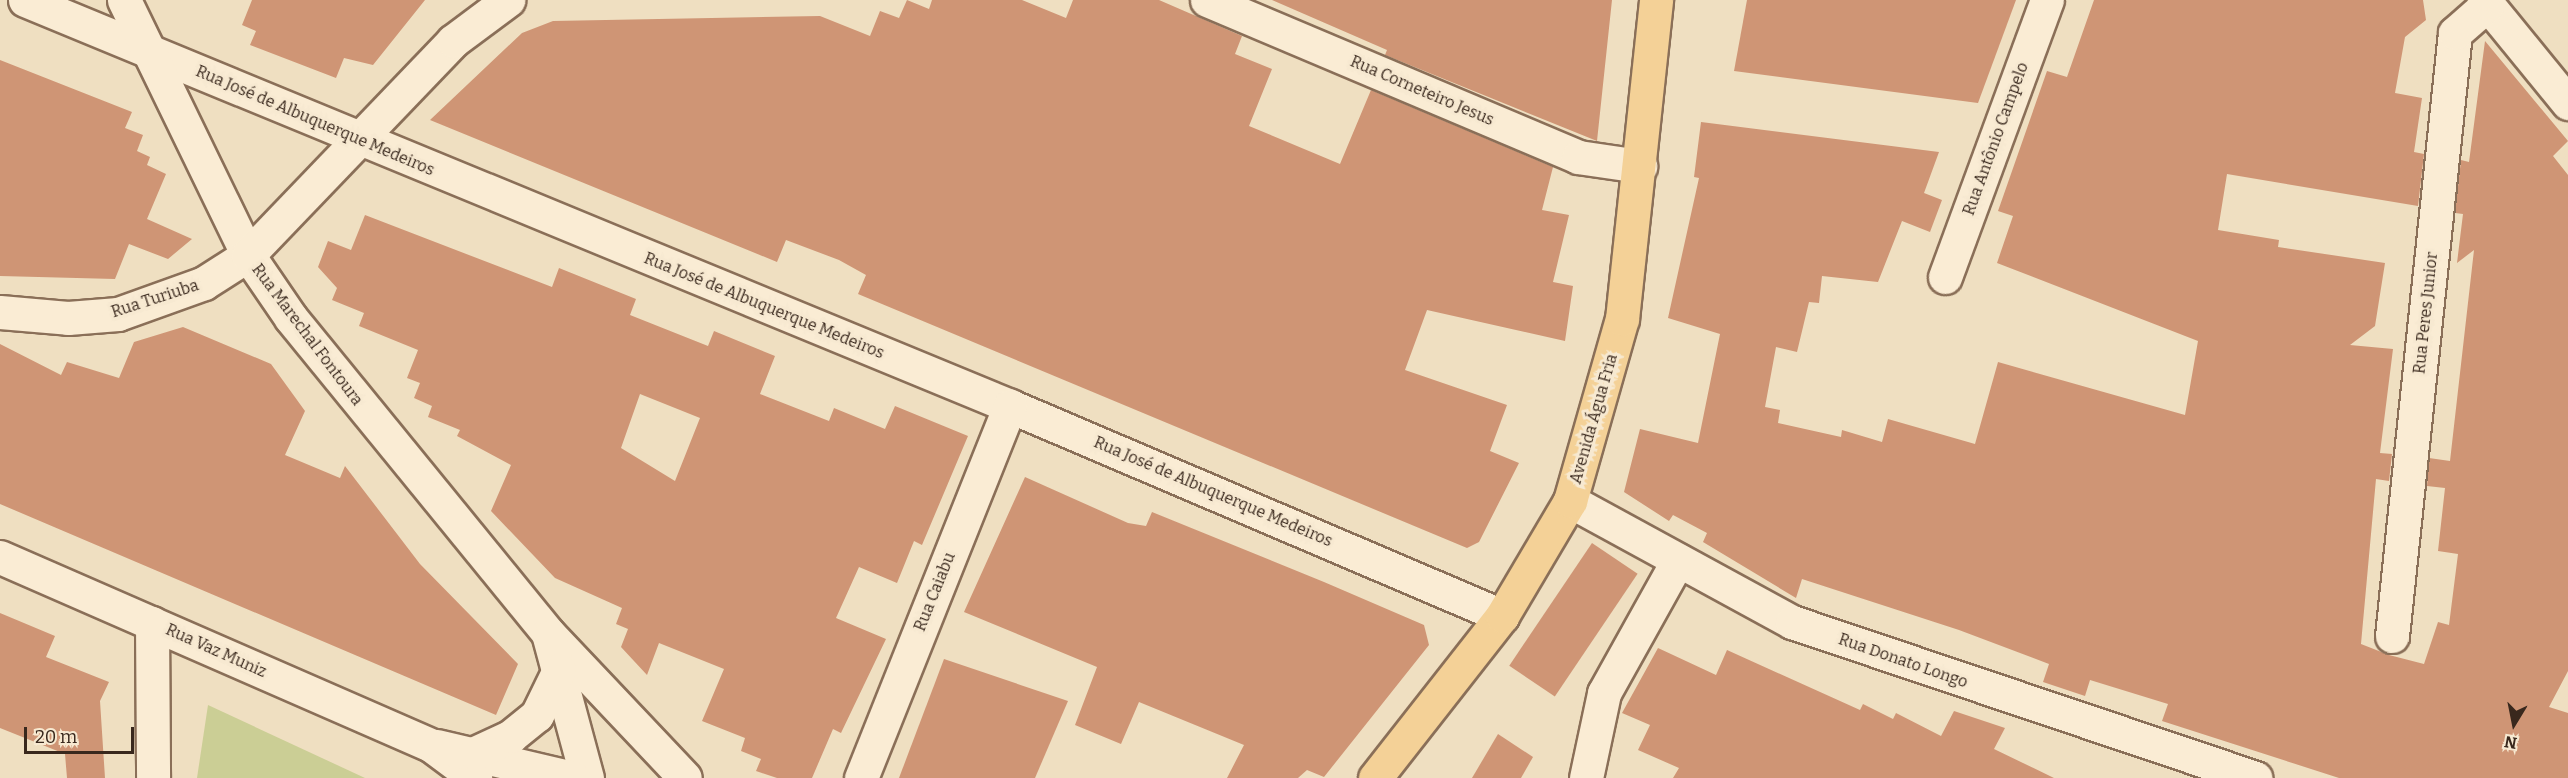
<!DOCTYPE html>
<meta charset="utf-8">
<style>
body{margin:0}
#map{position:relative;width:2568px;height:778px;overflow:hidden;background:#efdfc1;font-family:Bitter,serif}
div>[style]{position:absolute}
.green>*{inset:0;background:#cbce95}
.building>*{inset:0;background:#cf9575;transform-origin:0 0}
.roads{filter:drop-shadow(2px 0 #8a6f58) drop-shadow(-2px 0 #8a6f58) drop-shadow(0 2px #8a6f58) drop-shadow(0 -2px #8a6f58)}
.minor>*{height:33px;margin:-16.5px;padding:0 16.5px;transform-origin:16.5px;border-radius:16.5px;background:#faecd4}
.major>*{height:33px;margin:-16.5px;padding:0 16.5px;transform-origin:16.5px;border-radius:16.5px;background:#f4d197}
span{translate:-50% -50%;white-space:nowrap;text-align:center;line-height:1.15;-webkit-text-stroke:6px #f7e9d1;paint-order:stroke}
.street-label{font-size:16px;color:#39281d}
.north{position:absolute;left:2484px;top:694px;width:60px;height:60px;-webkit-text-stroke:4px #f7e9d1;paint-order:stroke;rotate:190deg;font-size:16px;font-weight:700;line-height:24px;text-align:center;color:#39281d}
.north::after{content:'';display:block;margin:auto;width:21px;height:27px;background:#39281d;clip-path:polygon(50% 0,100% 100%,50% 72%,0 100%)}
.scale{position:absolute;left:24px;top:727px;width:110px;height:27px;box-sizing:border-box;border:3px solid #39281d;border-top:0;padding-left:8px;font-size:18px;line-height:21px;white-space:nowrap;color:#39281d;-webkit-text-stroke:4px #f7e9d1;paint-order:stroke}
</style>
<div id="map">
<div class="green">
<div style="clip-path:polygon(208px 705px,365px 778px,197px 778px)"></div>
</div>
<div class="building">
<div style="clip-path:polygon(252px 0,425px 0,373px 65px,344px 58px,336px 78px,250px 45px,256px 31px,242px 25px)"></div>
<div style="clip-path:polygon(907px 0,929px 9px,932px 0,1022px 0,1066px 18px,1073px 0,1159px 0,1242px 36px,1235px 54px,1272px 69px,1249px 126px,1340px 164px,1371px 90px,1553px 167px,1542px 210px,1569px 215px,1553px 282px,1573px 286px,1565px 341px,1427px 310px,1405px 370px,1507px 405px,1490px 451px,1519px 463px,1479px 542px,1467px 548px,858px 294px,866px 275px,839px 260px,786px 240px,777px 262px,430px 120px,522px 33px,553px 21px,820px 16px,870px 36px,880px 11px,899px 18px)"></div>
<div style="clip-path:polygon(1272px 0,1612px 0,1597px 141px,1385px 55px,1387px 50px)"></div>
<div style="clip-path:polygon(1747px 0,2016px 0,1978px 103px,1734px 71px)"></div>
<div style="clip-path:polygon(2094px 0,2423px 0,2426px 20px,2405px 37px,2395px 93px,2422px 98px,2414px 152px,2424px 154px,2418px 206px,2227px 174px,2218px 230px,2279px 240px,2278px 247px,2385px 263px,2375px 326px,2350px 345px,2393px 349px,2380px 453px,2392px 454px,2389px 481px,2376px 479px,2361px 644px,2389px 655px,2424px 664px,2438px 622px,2449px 625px,2458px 554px,2438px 551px,2445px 488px,2427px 486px,2429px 458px,2450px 461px,2474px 250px,2457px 263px,2463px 214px,2455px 213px,2461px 160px,2469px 162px,2485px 41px,2568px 141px,2553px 156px,2568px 175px,2568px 671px,2549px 707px,2568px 713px,2568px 778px,2339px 778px,2162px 721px,2168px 704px,2090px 680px,2085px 696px,2043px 682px,2049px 664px,1959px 630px,1802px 579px,1796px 598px,1703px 542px,1707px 533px,1673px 515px,1669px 521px,1624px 492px,1640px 429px,1698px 443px,1720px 334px,1668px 318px,1699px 178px,1694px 177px,1701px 122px,1939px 152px,1924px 193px,1942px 200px,1930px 232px,1902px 221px,1878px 282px,1822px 276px,1819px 303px,1809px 302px,1797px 352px,1776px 347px,1765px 407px,1780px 410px,1778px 423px,1841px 437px,1842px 430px,1882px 442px,1888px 419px,1975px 444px,1998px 362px,2185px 415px,2198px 341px,1997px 263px,2013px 216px,1998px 211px,2047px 71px,2067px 77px)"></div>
<div style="clip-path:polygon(0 60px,132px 112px,125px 128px,143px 135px,137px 151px,150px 157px,147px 165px,166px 174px,147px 219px,192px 239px,168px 259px,129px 244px,115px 279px,0 276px)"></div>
<div style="clip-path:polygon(evenodd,365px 215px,552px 287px,559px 268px,636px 299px,630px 315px,708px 346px,714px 331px,775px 356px,760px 394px,829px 421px,834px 408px,885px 429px,895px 406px,968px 436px,922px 545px,914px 541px,897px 583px,859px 567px,836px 618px,886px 639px,841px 733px,833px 729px,812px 778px,777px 778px,756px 771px,761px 759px,741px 751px,745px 738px,702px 721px,724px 669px,659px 643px,647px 675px,621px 647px,628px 629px,616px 624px,622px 608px,555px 578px,491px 511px,511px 465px,457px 436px,460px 430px,428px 417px,432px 406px,414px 398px,420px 383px,407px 378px,418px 350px,359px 326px,364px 313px,332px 300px,337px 288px,318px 267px,328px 241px,351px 250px,365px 215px,640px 394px,700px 418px,675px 481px,621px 448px,640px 394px)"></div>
<div style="clip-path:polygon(183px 327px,271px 364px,305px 411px,285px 455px,340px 478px,345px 466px,420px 564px,518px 664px,496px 715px,0 504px,0 344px,61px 375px,67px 362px,119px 378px,134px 342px)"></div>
<div style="clip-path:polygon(1025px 477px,1128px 523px,1146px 526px,1152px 512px,1324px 582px,1424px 625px,1429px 645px,1324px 777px,1307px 770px,1298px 778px,1227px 778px,1244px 745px,1139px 702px,1121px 744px,1075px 725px,1097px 667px,964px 612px)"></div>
<div style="left:1592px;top:543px;width:55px;height:148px;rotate:34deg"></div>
<div style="clip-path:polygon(0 613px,55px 636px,46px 657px,109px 682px,100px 701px,105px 778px,67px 778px,65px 754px,0 728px)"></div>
<div style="clip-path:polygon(1658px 648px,1716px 675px,1727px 650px,1860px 710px,1863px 704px,1893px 719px,1896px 713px,1941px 736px,1954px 711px,2005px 728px,1994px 749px,2054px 778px,1673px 778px,1679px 768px,1638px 750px,1650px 725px,1622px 713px)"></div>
<div style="clip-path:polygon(944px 659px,1068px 701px,1035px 778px,899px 778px)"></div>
<div style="clip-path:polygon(1498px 734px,1533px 757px,1521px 778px,1472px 778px)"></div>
</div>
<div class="roads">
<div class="minor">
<div style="left:25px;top:0;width:1065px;rotate:22.4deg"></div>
<div style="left:1010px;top:406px;width:535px;rotate:23.11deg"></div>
<div style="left:124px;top:0;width:284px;rotate:64.1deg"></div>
<div style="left:248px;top:255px;width:76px;rotate:55.7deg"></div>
<div style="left:291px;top:318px;width:407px;rotate:50.8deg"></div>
<div style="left:548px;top:633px;width:199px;rotate:46.6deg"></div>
<div style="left:1207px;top:0;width:403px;rotate:22.9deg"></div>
<div style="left:1578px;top:157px;width:63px;rotate:8.3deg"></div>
<div style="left:2484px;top:0;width:133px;rotate:50.8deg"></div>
<div style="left:1945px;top:277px;width:295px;rotate:-69.8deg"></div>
<div style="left:0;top:312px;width:68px;rotate:5deg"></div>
<div style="left:68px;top:318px;width:50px;rotate:-4.6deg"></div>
<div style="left:118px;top:314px;width:91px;rotate:-19.8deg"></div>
<div style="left:204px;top:283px;width:52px;rotate:-32.5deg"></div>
<div style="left:248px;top:255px;width:296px;rotate:-46.2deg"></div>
<div style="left:453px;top:41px;width:69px;rotate:-36.7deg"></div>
<div style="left:1570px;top:501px;width:253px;rotate:28.6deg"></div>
<div style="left:1792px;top:622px;width:489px;rotate:18.6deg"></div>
<div style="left:0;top:557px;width:472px;rotate:23.6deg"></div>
<div style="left:432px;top:746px;width:54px;rotate:36.7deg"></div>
<div style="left:152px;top:623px;width:155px;rotate:89.6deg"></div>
<div style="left:2392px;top:636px;width:606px;rotate:-84.04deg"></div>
<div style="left:2455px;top:33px;width:44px;rotate:-41.3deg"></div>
<div style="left:549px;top:637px;width:146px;rotate:74.9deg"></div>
<div style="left:437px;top:746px;width:140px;rotate:13.2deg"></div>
<div style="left:475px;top:753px;width:40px;rotate:-25deg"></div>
<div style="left:511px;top:736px;width:33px;rotate:-39deg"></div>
<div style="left:537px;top:715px;width:50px;rotate:-63.9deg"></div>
<div style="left:861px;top:778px;width:401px;rotate:-68.2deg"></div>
<div style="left:1586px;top:778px;width:87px;rotate:-78deg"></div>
<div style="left:1604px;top:693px;width:152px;rotate:-60.9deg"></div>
</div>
<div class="major">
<div style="left:1375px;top:778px;width:206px;rotate:-51.9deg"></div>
<div style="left:1502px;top:616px;width:134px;rotate:-59.4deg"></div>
<div style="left:1570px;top:501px;width:189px;rotate:-74.1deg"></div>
<div style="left:1622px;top:319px;width:321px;rotate:-83.9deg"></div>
</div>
</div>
<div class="street-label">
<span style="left:1422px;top:91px;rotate:23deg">Rua Corneteiro Jesus</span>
<span style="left:315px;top:121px;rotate:23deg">Rua José de Albuquerque Medeiros</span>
<span style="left:1996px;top:139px;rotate:-70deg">Rua Antônio Campelo</span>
<span style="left:155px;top:299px;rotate:-18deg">Rua Turiuba</span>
<span style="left:764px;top:306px;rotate:22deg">Rua José de Albuquerque Medeiros</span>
<span style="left:2426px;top:313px;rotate:-84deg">Rua Peres Junior</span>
<span style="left:307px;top:335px;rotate:53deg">Rua Marechal Fontoura</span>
<span style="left:1594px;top:419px;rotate:-74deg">Avenida Água Fria</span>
<span style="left:1213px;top:492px;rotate:23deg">Rua José de Albuquerque Medeiros</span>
<span style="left:935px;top:592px;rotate:-68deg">Rua Caiabu</span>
<span style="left:216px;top:651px;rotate:24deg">Rua Vaz Muniz</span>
<span style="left:1903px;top:661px;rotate:19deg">Rua Donato Longo</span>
</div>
<div class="north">N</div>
<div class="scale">20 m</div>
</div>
